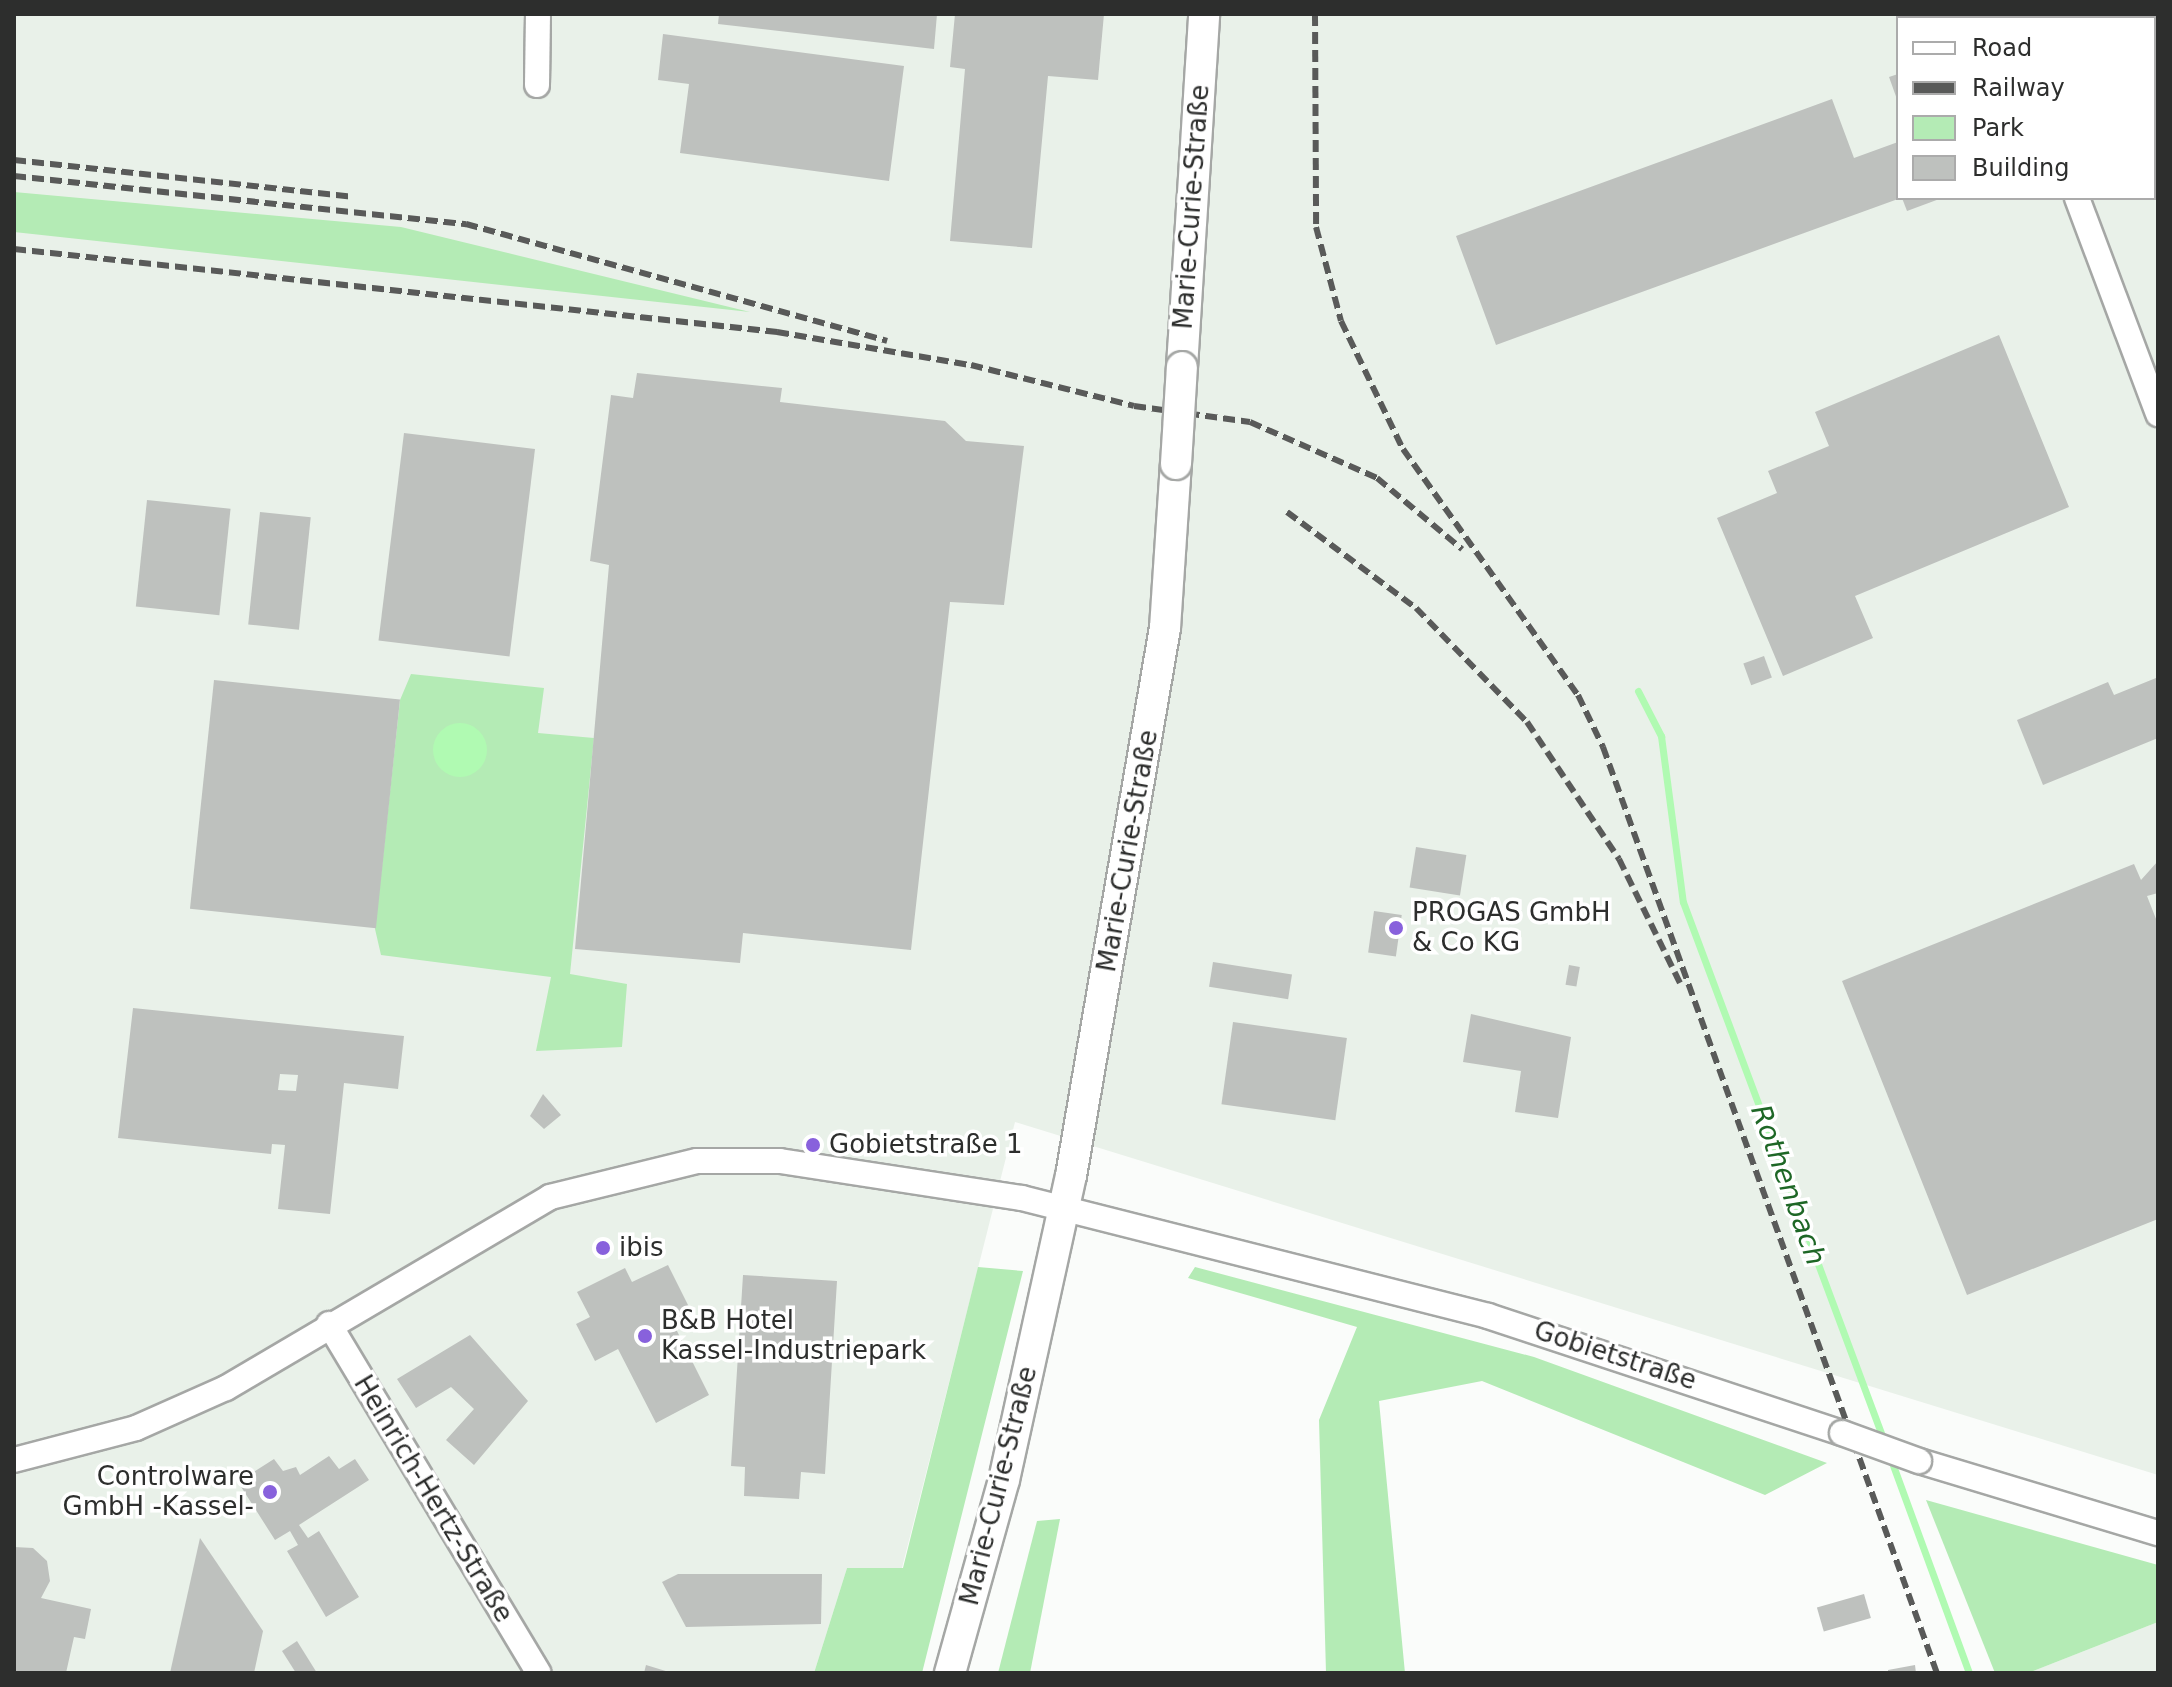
<!DOCTYPE html>
<meta charset="utf-8">
<style>
body{margin:0}
#map{position:relative;width:2172px;height:1687px;overflow:hidden;background:#fafcfa;font-family:"DejaVu Sans",sans-serif}
div>[style]{position:absolute}
.built>*{inset:0;background:#e9f1e9}
.green>*{inset:0;background:#b4ebb5}
.water>*{inset:0;background:#b0fab2}
.round{border-radius:50%}
.stream>*{height:7px;margin:-3.5px;padding:0 3.5px;transform-origin:3.5px;border-radius:3.5px;background:#b0fab2}
.building>*{inset:0;background:#bec1be;transform-origin:0 0}
.roads{filter:drop-shadow(2px 0 #a5a7a5) drop-shadow(-2px 0 #a5a7a5) drop-shadow(0 2px #a5a7a5) drop-shadow(0 -2px #a5a7a5)}
.minor>*{height:24px;margin:-12px;padding:0 12px;transform-origin:12px;border-radius:12px;background:#fff}
.major>*{height:30px;margin:-15px;padding:0 15px;transform-origin:15px;border-radius:15px;background:#fff}
.rail>*{height:6px;margin-top:-3px;transform-origin:0;background:repeating-linear-gradient(90deg,#595a59 0 12px,transparent 0 18px)}
.bridges{filter:drop-shadow(2px 0 #a5a7a5) drop-shadow(-2px 0 #a5a7a5) drop-shadow(0 2px #a5a7a5) drop-shadow(0 -2px #a5a7a5)}
.minor-bridge>*{height:24px;margin:-12px;padding:0 12px;transform-origin:12px;border-radius:12px;background:#fff}
.major-bridge>*{height:30px;margin:-15px;padding:0 15px;transform-origin:15px;border-radius:15px;background:#fff}
.dots>*{width:22px;height:22px;translate:-50% -50%;box-sizing:border-box;border:4px solid #fff;border-radius:50%}
span{translate:-50% -50%;white-space:nowrap;text-align:center;line-height:1.15;-webkit-text-stroke:7px #fff;paint-order:stroke}
.street-label{font-size:26px;color:#2d2e2d}
.poi-label{font-size:26px;color:#2d2e2d}
.left{translate:0 -50%;text-align:left}
.right{translate:-100% -50%;text-align:right}
.water-label{font-size:28px;color:#1e6726;font-style:italic}
.frame{position:absolute;inset:0;border:16px solid #2d2e2d;pointer-events:none}
.legend{position:absolute;left:1896px;top:16px;width:260px;height:184px;box-sizing:border-box;background:#fff;border:2px solid #ababab;margin:0;padding:10px 14px;list-style:none;font-size:24px;color:#2d2e2d}
.legend li{display:flex;align-items:center;gap:16px;height:40px}
.legend b{width:40px;border:2px solid #ababab}
</style>
<div id="map">
<div class="built">
<div style="clip-path:polygon(evenodd,14px 14px,2158px 14px,2158px 1475px,1015px 1122px,902px 1568px,847px 1568px,814px 1673px,14px 1673px,14px 14px,1898px 18px,2154px 18px,2154px 198px,1898px 198px,1898px 18px)"></div>
<div style="clip-path:polygon(2158px 1622px,2158px 1673px,2028px 1673px)"></div>
</div>
<div class="green">
<div style="clip-path:polygon(14px 192px,401px 227px,750px 312px,14px 232px)"></div>
<div style="clip-path:polygon(411px 674px,544px 688px,538px 733px,594px 738px,570px 974px,627px 984px,622px 1047px,536px 1051px,551px 977px,381px 955px,375px 929px,400px 700px)"></div>
<div style="clip-path:polygon(978px 1267px,1023px 1271px,922px 1673px,814px 1673px,847px 1568px,903px 1568px)"></div>
<div style="clip-path:polygon(1195px 1267px,1534px 1357px,1827px 1463px,1765px 1495px,1482px 1381px,1379px 1401px,1405px 1673px,1326px 1673px,1319px 1420px,1357px 1327px,1188px 1278px)"></div>
<div style="clip-path:polygon(1926px 1500px,2158px 1565px,2158px 1622px,2028px 1673px,1995px 1673px)"></div>
<div style="clip-path:polygon(1060px 1519px,1030px 1673px,998px 1673px,1037px 1521px)"></div>
</div>
<div class="water">
<div class="round" style="left:433px;top:723px;width:54px;height:54px"></div>
</div>
<div class="stream">
<div style="left:1638px;top:691px;width:51px;rotate:62.9deg"></div>
<div style="left:1661px;top:736px;width:167px;rotate:82.5deg"></div>
<div style="left:1683px;top:902px;width:575px;rotate:69.55deg"></div>
<div style="left:1890px;top:1457px;width:230px;rotate:69.9deg"></div>
</div>
<div class="building">
<div style="clip-path:polygon(719px 14px,937px 14px,934px 49px,718px 24px)"></div>
<div style="clip-path:polygon(955px 14px,1104px 14px,1098px 80px,1048px 76px,1032px 248px,950px 241px,965px 69px,950px 67px)"></div>
<div style="clip-path:polygon(663px 34px,904px 66px,889px 181px,680px 153px,689px 84px,658px 80px)"></div>
<div style="left:2158px;top:65px;width:104px;height:4px;rotate:90deg"></div>
<div style="clip-path:polygon(1898px 74px,1898px 102px,1889px 77px)"></div>
<div style="clip-path:polygon(1832px 99px,1854px 158px,1898px 142px,1898px 199px,1496px 345px,1456px 236px)"></div>
<div style="clip-path:polygon(1902px 198px,1942px 198px,1907px 211px)"></div>
<div style="clip-path:polygon(1999px 335px,2069px 507px,1855px 596px,1873px 638px,1783px 676px,1717px 518px,1777px 493px,1768px 471px,1829px 446px,1815px 412px)"></div>
<div style="clip-path:polygon(637px 373px,782px 388px,780px 402px,945px 421px,966px 441px,1024px 446px,1004px 605px,950px 602px,911px 950px,743px 933px,740px 963px,575px 949px,609px 565px,590px 561px,611px 395px,633px 398px)"></div>
<div style="left:404px;top:433px;width:132px;height:209px;rotate:7deg"></div>
<div style="left:147px;top:500px;width:84px;height:107px;rotate:6deg"></div>
<div style="left:260px;top:512px;width:51px;height:113px;rotate:6deg"></div>
<div style="left:1764px;top:656px;width:23px;height:22px;rotate:70deg"></div>
<div style="clip-path:polygon(2156px 678px,2158px 738px,2043px 785px,2017px 720px,2108px 682px,2114px 695px)"></div>
<div style="left:214px;top:680px;width:187px;height:230px;rotate:6deg"></div>
<div style="left:1416px;top:847px;width:51px;height:41px;rotate:9deg"></div>
<div style="clip-path:polygon(2158px 861px,2158px 893px,2147px 896px,2158px 924px,2158px 1219px,1967px 1295px,1842px 981px,2134px 864px,2141px 880px)"></div>
<div style="left:1374px;top:911px;width:28px;height:42px;rotate:8deg"></div>
<div style="left:1213px;top:962px;width:80px;height:25px;rotate:9deg"></div>
<div style="left:1569px;top:965px;width:11px;height:20px;rotate:10deg"></div>
<div style="clip-path:polygon(evenodd,133px 1008px,404px 1036px,398px 1089px,344px 1083px,330px 1214px,278px 1209px,285px 1145px,272px 1144px,271px 1154px,118px 1138px,133px 1008px,280px 1074px,298px 1075px,296px 1091px,278px 1090px,280px 1074px)"></div>
<div style="clip-path:polygon(1471px 1014px,1571px 1037px,1558px 1118px,1515px 1112px,1521px 1071px,1463px 1062px)"></div>
<div style="left:1233px;top:1022px;width:115px;height:83px;rotate:8deg"></div>
<div style="clip-path:polygon(543px 1094px,561px 1115px,544px 1129px,530px 1116px)"></div>
<div style="clip-path:polygon(668px 1265px,691px 1311px,672px 1321px,709px 1395px,656px 1423px,618px 1349px,595px 1361px,576px 1324px,590px 1317px,577px 1292px,625px 1268px,632px 1282px)"></div>
<div style="clip-path:polygon(743px 1275px,837px 1281px,825px 1474px,801px 1472px,799px 1499px,744px 1496px,745px 1467px,731px 1466px)"></div>
<div style="clip-path:polygon(470px 1335px,528px 1401px,474px 1465px,446px 1440px,474px 1409px,451px 1387px,416px 1408px,397px 1379px)"></div>
<div style="clip-path:polygon(329px 1456px,339px 1469px,355px 1459px,369px 1480px,299px 1525px,308px 1538px,319px 1531px,359px 1597px,326px 1617px,287px 1551px,298px 1545px,290px 1531px,275px 1540px,238px 1482px,274px 1459px,283px 1471px,296px 1467px,300px 1475px)"></div>
<div style="clip-path:polygon(200px 1538px,263px 1631px,254px 1673px,170px 1673px)"></div>
<div style="clip-path:polygon(14px 1547px,33px 1548px,47px 1561px,50px 1581px,41px 1598px,91px 1609px,85px 1639px,74px 1637px,66px 1673px,14px 1673px)"></div>
<div style="clip-path:polygon(678px 1574px,822px 1574px,821px 1624px,686px 1627px,662px 1582px)"></div>
<div style="left:1864px;top:1594px;width:25px;height:49px;rotate:74deg"></div>
<div style="clip-path:polygon(297px 1641px,317px 1673px,296px 1673px,282px 1651px)"></div>
<div style="clip-path:polygon(646px 1665px,669px 1672px,669px 1673px,644px 1673px)"></div>
<div style="clip-path:polygon(1915px 1665px,1916px 1673px,1888px 1673px,1888px 1670px)"></div>
</div>
<div class="roads">
<div class="minor">
<div style="left:2009px;top:14px;width:4px;rotate:76deg"></div>
<div style="left:537px;top:85px;width:71px;rotate:-89.2deg"></div>
<div style="left:2077px;top:198px;width:231px;rotate:69.4deg"></div>
<div style="left:329px;top:1324px;width:407px;rotate:59deg"></div>
<div style="left:14px;top:1460px;width:126px;rotate:-14.7deg"></div>
<div style="left:136px;top:1428px;width:98px;rotate:-24deg"></div>
<div style="left:226px;top:1388px;width:376px;rotate:-30.5deg"></div>
<div style="left:550px;top:1197px;width:151px;rotate:-13.8deg"></div>
<div style="left:697px;top:1161px;width:83px"></div>
<div style="left:780px;top:1161px;width:245px;rotate:8.7deg"></div>
<div style="left:1022px;top:1198px;width:481px;rotate:14.2deg"></div>
<div style="left:1488px;top:1316px;width:373px;rotate:18.3deg"></div>
<div style="left:1919px;top:1461px;width:250px;rotate:16.8deg"></div>
</div>
<div class="major">
<div style="left:1182px;top:367px;width:354px;rotate:-86.4deg"></div>
<div style="left:950px;top:1673px;width:200px;rotate:-74.4deg"></div>
<div style="left:1004px;top:1480px;width:311px;rotate:-77.6deg"></div>
<div style="left:1071px;top:1176px;width:556px;rotate:-80.27deg"></div>
<div style="left:1165px;top:628px;width:164px;rotate:-86.2deg"></div>
</div>
</div>
<div class="rail">
<div style="left:1315px;top:14px;width:213px;rotate:89.7deg"></div>
<div style="left:1316px;top:227px;width:97px;rotate:75.1deg"></div>
<div style="left:1341px;top:321px;width:142px;rotate:64.2deg"></div>
<div style="left:1403px;top:449px;width:302px;rotate:54.6deg"></div>
<div style="left:1578px;top:695px;width:58px;rotate:64.3deg"></div>
<div style="left:1603px;top:747px;width:984px;rotate:70.17deg"></div>
<div style="left:14px;top:160px;width:340px;rotate:6.2deg"></div>
<div style="left:14px;top:176px;width:455px;rotate:6.1deg"></div>
<div style="left:466px;top:224px;width:437px;rotate:15.5deg"></div>
<div style="left:14px;top:249px;width:768px;rotate:6.21deg"></div>
<div style="left:777px;top:332px;width:197px;rotate:9.7deg"></div>
<div style="left:971px;top:365px;width:168px;rotate:14.1deg"></div>
<div style="left:1134px;top:406px;width:117px;rotate:7.9deg"></div>
<div style="left:1250px;top:422px;width:139px;rotate:23.8deg"></div>
<div style="left:1377px;top:478px;width:111px;rotate:39.9deg"></div>
<div style="left:1287px;top:512px;width:161px;rotate:36.7deg"></div>
<div style="left:1416px;top:608px;width:159px;rotate:45.8deg"></div>
<div style="left:1527px;top:722px;width:165px;rotate:56.1deg"></div>
<div style="left:1619px;top:859px;width:138px;rotate:63.8deg"></div>
</div>
<div class="bridges">
<div class="minor-bridge">
<div style="left:1842px;top:1433px;width:82px;rotate:20deg"></div>
</div>
<div class="major-bridge">
<div style="left:1176px;top:464px;width:97px;rotate:-86.5deg"></div>
</div>
</div>
<div class="dots">
<div style="left:1396px;top:928px;background:#8861dc"></div>
<div style="left:813px;top:1145px;background:#8861dc"></div>
<div style="left:603px;top:1248px;background:#8861dc"></div>
<div style="left:645px;top:1336px;background:#8861dc"></div>
<div style="left:270px;top:1492px;background:#8861dc"></div>
</div>
<div class="street-label">
<span style="left:1192px;top:207px;rotate:-86deg">Marie-Curie-Straße</span>
<span style="left:1128px;top:851px;rotate:-80deg">Marie-Curie-Straße</span>
<span style="left:1615px;top:1356px;rotate:18deg">Gobietstraße</span>
<span style="left:999px;top:1486px;rotate:-76deg">Marie-Curie-Straße</span>
<span style="left:433px;top:1499px;rotate:59deg">Heinrich-Hertz-Straße</span>
</div>
<div class="poi-label">
<span class="left" style="left:1412px;top:928px">PROGAS GmbH<br>&amp; Co KG</span>
<span class="left" style="left:829px;top:1145px">Gobietstraße 1</span>
<span class="left" style="left:619px;top:1248px">ibis</span>
<span class="left" style="left:661px;top:1336px">B&amp;B Hotel<br>Kassel-Industriepark</span>
<span class="right" style="left:254px;top:1492px">Controlware<br>GmbH -Kassel-</span>
</div>
<div class="water-label">
<span style="left:1788px;top:1185px;rotate:70deg">Rothenbach</span>
</div>
<div class="frame"></div>
<ul class="legend">
<li><b style="height:10px;background:#fff"></b>Road</li>
<li><b style="height:10px;background:#595a59"></b>Railway</li>
<li><b style="height:22px;background:#b4ebb5"></b>Park</li>
<li><b style="height:22px;background:#bec1be"></b>Building</li>
</ul>
</div>
